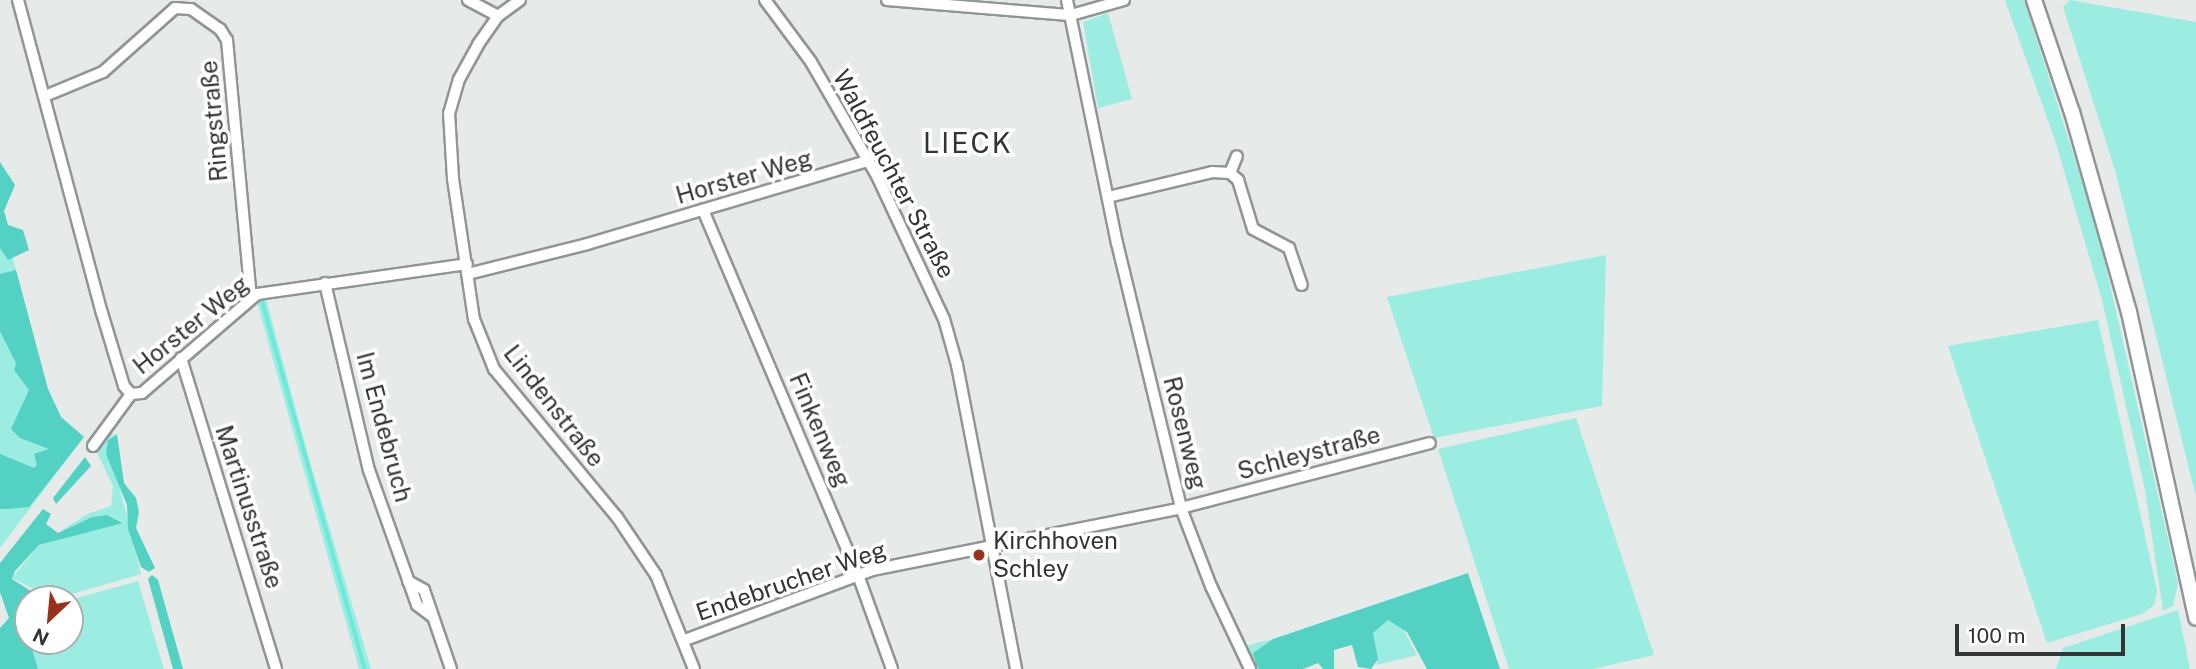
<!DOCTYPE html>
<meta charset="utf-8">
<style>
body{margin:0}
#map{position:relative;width:2196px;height:669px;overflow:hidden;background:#e6eae9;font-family:"Public Sans",sans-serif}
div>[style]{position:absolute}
.green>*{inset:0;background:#9bede1}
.forest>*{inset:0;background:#53d2c3}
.stream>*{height:3.5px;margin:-1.75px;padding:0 1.75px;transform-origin:1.75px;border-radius:1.75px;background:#6ce9d9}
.roads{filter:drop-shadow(2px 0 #929595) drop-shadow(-2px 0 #929595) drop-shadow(0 2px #929595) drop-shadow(0 -2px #929595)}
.minor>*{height:10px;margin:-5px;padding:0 5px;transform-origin:5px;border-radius:5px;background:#fff}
.major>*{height:14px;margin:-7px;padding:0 7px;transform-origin:7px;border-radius:7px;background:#fff}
.dots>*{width:19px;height:19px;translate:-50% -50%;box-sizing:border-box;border:4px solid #fff;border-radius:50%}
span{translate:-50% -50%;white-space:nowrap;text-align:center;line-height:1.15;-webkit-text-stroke:7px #fff;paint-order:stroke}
.street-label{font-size:24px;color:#333434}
.poi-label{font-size:24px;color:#333434}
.left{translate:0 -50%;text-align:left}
.quarter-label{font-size:28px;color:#333434;letter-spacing:2px}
.north{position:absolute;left:14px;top:585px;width:70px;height:70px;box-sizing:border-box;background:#fff;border:2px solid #adaeae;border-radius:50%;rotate:206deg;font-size:19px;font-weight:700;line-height:28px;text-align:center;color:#333434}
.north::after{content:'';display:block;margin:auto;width:24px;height:32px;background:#9a311a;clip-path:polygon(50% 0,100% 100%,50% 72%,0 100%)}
.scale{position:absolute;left:1955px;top:624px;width:170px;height:32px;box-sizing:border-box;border:4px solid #333434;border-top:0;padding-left:9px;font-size:21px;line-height:24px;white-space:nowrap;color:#333434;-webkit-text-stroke:5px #fff;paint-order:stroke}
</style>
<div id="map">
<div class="green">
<div style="clip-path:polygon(2005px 0,2024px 0,2097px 228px,2178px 583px,2173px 606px,2163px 611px,2145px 490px,2102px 300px,2055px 140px)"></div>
<div style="clip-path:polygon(2070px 0,2196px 22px,2196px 497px,2115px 170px,2063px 7px)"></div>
<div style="clip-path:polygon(1108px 13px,1132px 99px,1098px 108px,1083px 22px)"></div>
<div style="clip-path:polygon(0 211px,48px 389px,61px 417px,84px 437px,0 548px)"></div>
<div style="clip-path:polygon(1606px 255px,1602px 406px,1434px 438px,1387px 297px)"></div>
<div style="clip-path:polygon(266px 299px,308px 455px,371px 669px,359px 669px,257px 302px)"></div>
<div style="clip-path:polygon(2098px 320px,2157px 591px,2154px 605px,2142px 614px,2047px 643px,1948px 346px)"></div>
<div style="clip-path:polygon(1576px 418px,1654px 655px,1593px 669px,1509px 669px,1438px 449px)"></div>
<div style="clip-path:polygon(109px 433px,114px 434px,108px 440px,141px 574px,55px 599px,38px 599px,32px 588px,12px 578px,39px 545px,123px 522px,107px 515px,92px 517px,58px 533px,87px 514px,111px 506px,113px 486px,96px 450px)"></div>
<div style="clip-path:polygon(138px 581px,164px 669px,38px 669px,30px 641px,70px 641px,70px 600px)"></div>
<div style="clip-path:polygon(2178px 610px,2190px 669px,2056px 669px,2063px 648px)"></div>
<div style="clip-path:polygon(1387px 620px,1401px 625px,1417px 655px,1377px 665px,1373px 633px)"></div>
<div style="clip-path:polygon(1273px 639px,1253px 653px,1259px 669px,1254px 669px,1245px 646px)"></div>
</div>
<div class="forest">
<div style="clip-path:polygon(0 162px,15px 185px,4px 211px,8px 225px,23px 230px,29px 250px,8px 260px,0 248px)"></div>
<div style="clip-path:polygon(16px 270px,48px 389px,61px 417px,84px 437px,29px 507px,5px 509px,0 509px,0 454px,34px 468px,37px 465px,34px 454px,49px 449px,20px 438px,11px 429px,29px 390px,14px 370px,16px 363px,0 331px,0 274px)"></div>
<div style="clip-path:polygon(117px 434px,124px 483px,136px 498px,139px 512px,136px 528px,155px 568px,149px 572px,141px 567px,128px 529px,127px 505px,106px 454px,108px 440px)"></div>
<div style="clip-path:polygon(85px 457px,91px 466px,56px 504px,53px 498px)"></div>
<div style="clip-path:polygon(43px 509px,51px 514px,46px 524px,58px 533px,92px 517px,107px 515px,123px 523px,39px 545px,15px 571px,12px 579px,37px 595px,38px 599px,28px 599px,28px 608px,21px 611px,38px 669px,0 669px,0 628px,9px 618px,0 592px,0 563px)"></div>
<div style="clip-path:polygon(1468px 573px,1500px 669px,1427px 669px,1407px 632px,1388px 620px,1373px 633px,1378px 659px,1371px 669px,1358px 667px,1352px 645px,1334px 650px,1334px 669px,1323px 669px,1318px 663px,1303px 669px,1259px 669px,1256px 664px,1253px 653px,1273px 639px)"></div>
<div style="clip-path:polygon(152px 575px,158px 580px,183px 669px,173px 669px,148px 579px)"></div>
</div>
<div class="stream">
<div style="left:261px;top:296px;width:387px;rotate:74.4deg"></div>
</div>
<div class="roads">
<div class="minor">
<div style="left:18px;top:0;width:324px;rotate:75deg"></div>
<div style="left:102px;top:313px;width:76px;rotate:73.2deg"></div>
<div style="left:124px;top:386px;width:11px;rotate:49deg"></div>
<div style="left:468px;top:0;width:34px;rotate:28deg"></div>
<div style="left:520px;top:0;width:27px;rotate:144deg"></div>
<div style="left:498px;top:16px;width:35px;rotate:125deg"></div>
<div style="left:478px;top:45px;width:39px;rotate:119deg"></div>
<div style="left:459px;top:79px;width:35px;rotate:106deg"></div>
<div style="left:449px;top:113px;width:66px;rotate:86.5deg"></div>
<div style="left:453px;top:179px;width:142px;rotate:81.5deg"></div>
<div style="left:474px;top:319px;width:54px;rotate:68.2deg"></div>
<div style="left:494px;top:369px;width:192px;rotate:50.3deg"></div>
<div style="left:617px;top:517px;width:70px;rotate:56.1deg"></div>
<div style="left:656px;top:575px;width:101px;rotate:68deg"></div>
<div style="left:765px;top:0;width:77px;rotate:53.4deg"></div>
<div style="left:811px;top:62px;width:132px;rotate:59.9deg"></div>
<div style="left:877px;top:176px;width:158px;rotate:64.9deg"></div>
<div style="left:944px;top:319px;width:48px;rotate:74.2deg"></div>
<div style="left:957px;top:365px;width:310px;rotate:79deg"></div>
<div style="left:887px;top:0;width:185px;rotate:4.7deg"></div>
<div style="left:1071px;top:15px;width:55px;rotate:-15.8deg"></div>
<div style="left:1067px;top:0;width:248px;rotate:78.4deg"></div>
<div style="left:1117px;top:243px;width:273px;rotate:76.4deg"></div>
<div style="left:1181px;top:508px;width:84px;rotate:69deg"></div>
<div style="left:1211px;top:586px;width:92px;rotate:64.8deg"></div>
<div style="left:45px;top:96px;width:63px;rotate:-22.5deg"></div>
<div style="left:103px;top:72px;width:96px;rotate:-41.6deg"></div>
<div style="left:175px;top:8px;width:16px;rotate:4deg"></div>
<div style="left:191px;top:9px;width:35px;rotate:35deg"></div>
<div style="left:220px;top:29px;width:13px;rotate:58deg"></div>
<div style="left:227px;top:40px;width:259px;rotate:84.7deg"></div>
<div style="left:1230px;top:173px;width:18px;rotate:-68deg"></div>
<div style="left:1108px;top:197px;width:107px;rotate:-13.5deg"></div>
<div style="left:1212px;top:172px;width:18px;rotate:3deg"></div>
<div style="left:1230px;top:173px;width:11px;rotate:41deg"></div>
<div style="left:1238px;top:180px;width:51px;rotate:73deg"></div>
<div style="left:1253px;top:229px;width:41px;rotate:27.8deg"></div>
<div style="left:1289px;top:248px;width:39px;rotate:71deg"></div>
<div style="left:703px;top:210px;width:397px;rotate:67deg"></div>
<div style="left:858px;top:575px;width:100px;rotate:70.1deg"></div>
<div style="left:468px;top:274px;width:123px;rotate:-14.1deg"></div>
<div style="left:587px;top:244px;width:293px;rotate:-16.5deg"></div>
<div style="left:325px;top:283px;width:192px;rotate:76.8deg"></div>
<div style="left:369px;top:470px;width:143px;rotate:70.4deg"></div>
<div style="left:417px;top:605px;width:20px;rotate:37deg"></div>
<div style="left:181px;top:358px;width:325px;rotate:73deg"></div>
<div style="left:93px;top:446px;width:64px;rotate:-53.8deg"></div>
<div style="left:131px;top:394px;width:11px;rotate:-5deg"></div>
<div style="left:142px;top:393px;width:152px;rotate:-40.7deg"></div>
<div style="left:257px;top:294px;width:212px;rotate:-8.1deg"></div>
<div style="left:408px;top:581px;width:18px;rotate:29deg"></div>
<div style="left:424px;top:590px;width:83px;rotate:71.1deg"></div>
<div style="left:685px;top:640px;width:200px;rotate:-20.5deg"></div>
<div style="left:872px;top:570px;width:315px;rotate:-11.3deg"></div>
<div style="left:1181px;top:508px;width:257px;rotate:-14.6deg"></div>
</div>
<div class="major">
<div style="left:2034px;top:0;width:118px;rotate:71.3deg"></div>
<div style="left:2072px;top:112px;width:208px;rotate:74.1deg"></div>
<div style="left:2129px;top:312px;width:313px;rotate:77.6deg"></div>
</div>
</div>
<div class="dots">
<div style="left:979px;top:555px;background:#9a311a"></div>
</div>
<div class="street-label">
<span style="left:214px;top:121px;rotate:-95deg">Ringstraße</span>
<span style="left:894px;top:174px;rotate:62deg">Waldfeuchter Straße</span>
<span style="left:744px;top:177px;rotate:-16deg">Horster Weg</span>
<span style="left:191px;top:325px;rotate:-39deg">Horster Weg</span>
<span style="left:554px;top:406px;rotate:52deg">Lindenstraße</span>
<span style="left:384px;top:427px;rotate:75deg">Im Endebruch</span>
<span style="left:820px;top:430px;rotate:67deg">Finkenweg</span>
<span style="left:1185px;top:433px;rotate:76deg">Rosenweg</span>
<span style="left:1309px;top:453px;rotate:-15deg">Schleystraße</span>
<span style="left:249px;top:507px;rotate:72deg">Martinusstraße</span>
<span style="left:791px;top:581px;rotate:-19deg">Endebrucher Weg</span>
</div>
<div class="poi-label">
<span class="left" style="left:993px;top:555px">Kirchhoven<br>Schley</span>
</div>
<div class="quarter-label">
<span style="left:968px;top:143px">LIECK</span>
</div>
<div class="north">N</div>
<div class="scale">100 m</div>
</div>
